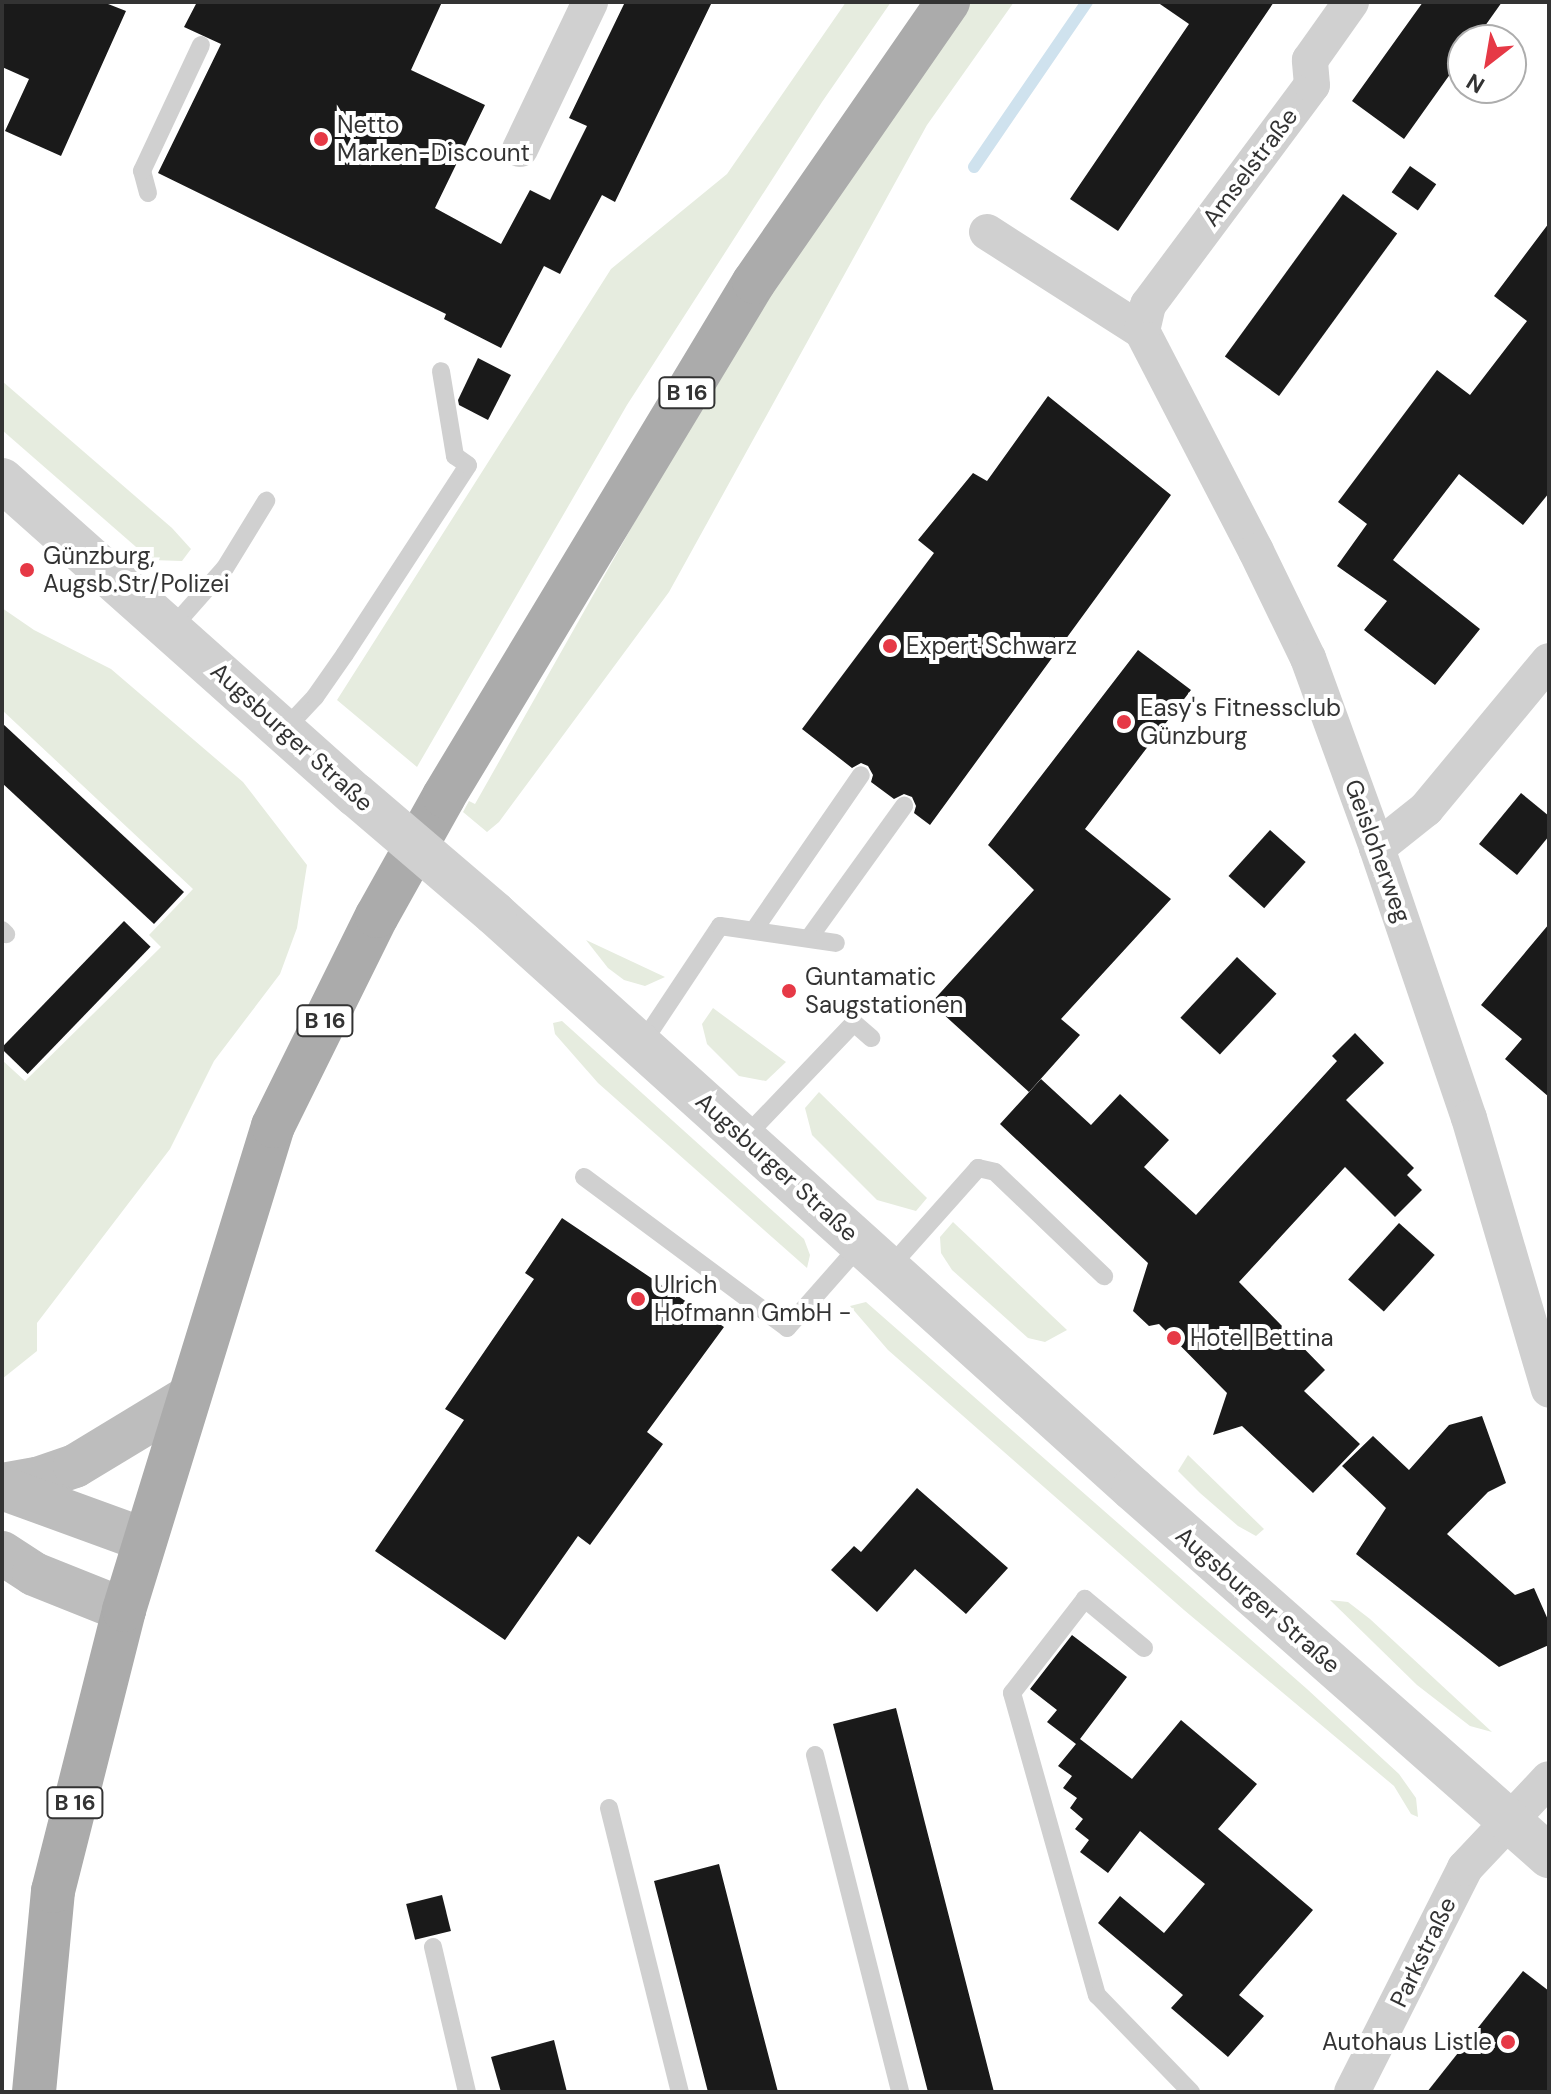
<!DOCTYPE html>
<meta charset="utf-8">
<style>
body{margin:0}
#map{position:relative;width:1551px;height:2094px;overflow:hidden;background:#fff;font-family:"DM Sans",sans-serif}
div>[style]{position:absolute}
.green>*{inset:0;background:#e6ecdf}
.stream>*{height:12px;margin:-6px;padding:0 6px;transform-origin:6px;border-radius:6px;background:#cfe2ee}
.building>*{inset:0;background:#1a1a1a;transform-origin:0 0}
.service>*{height:18px;margin:-9px;padding:0 9px;transform-origin:9px;border-radius:9px;background:#d0d0d0}
.minor>*{height:36px;margin:-18px;padding:0 18px;transform-origin:18px;border-radius:18px;background:#d0d0d0}
.tertiary>*{height:44px;margin:-22px;padding:0 22px;transform-origin:22px;border-radius:22px;background:#d0d0d0}
.secondary>*{height:44px;margin:-22px;padding:0 22px;transform-origin:22px;border-radius:22px;background:#bdbdbd}
.primary>*{height:44px;margin:-22px;padding:0 22px;transform-origin:22px;border-radius:22px;background:#ababab}
.tertiary-bridge>*{height:44px;margin:-22px;padding:0 22px;transform-origin:22px;border-radius:22px;background:#d0d0d0}
.dots>*{width:22px;height:22px;translate:-50% -50%;box-sizing:border-box;border:4px solid #fff;border-radius:50%}
span{translate:-50% -50%;white-space:nowrap;text-align:center;line-height:1.15;-webkit-text-stroke:8px #fff;paint-order:stroke}
.shield-label span{padding:2px 6px;background:#fff;border:2px solid;border-radius:6px;-webkit-text-stroke-width:0}
.shield-label{font-size:22px;color:#333;font-weight:700}
.poi-label{font-size:24px;color:#333}
.left{translate:0 -50%;text-align:left}
.right{translate:-100% -50%;text-align:right}
.street-label{font-size:24px;color:#333}
.frame{position:absolute;inset:0;border:4px solid #333;pointer-events:none}
.north{position:absolute;left:1447px;top:24px;width:80px;height:80px;box-sizing:border-box;background:#fff;border:2px solid #adadad;border-radius:50%;rotate:211deg;font-size:22px;font-weight:700;line-height:32px;text-align:center;color:#333}
.north::after{content:'';display:block;margin:auto;width:28px;height:36px;background:#e63946;clip-path:polygon(50% 0,100% 100%,50% 72%,0 100%)}
</style>
<div id="map">
<div class="green">
<div style="clip-path:polygon(846px 2px,891px 2px,822px 102px,627px 405px,417px 767px,337px 700px,611px 269px,727px 174px)"></div>
<div style="clip-path:polygon(964px 2px,1014px 2px,927px 125px,669px 592px,499px 822px,487px 832px,463px 812px,469px 801px,475px 804px,685px 433px,852px 165px)"></div>
<div style="clip-path:polygon(2px 381px,172px 528px,191px 549px,182px 561px,151px 560px,2px 430px)"></div>
<div style="clip-path:polygon(2px 608px,34px 630px,111px 669px,243px 782px,307px 865px,297px 928px,280px 974px,214px 1061px,170px 1149px,37px 1323px,37px 1351px,2px 1379px,2px 1060px,25px 1081px,161px 947px,149px 935px,193px 889px,2px 710px)"></div>
<div style="clip-path:polygon(586px 940px,665px 977px,645px 986px,624px 980px,608px 968px)"></div>
<div style="clip-path:polygon(713px 1008px,786px 1062px,766px 1081px,739px 1076px,707px 1044px,702px 1024px)"></div>
<div style="clip-path:polygon(562px 1021px,804px 1239px,810px 1255px,807px 1268px,598px 1083px,555px 1034px,553px 1023px)"></div>
<div style="clip-path:polygon(819px 1092px,927px 1198px,916px 1211px,877px 1200px,812px 1135px,805px 1108px)"></div>
<div style="clip-path:polygon(953px 1222px,1067px 1330px,1045px 1342px,1028px 1338px,952px 1270px,941px 1253px,940px 1237px)"></div>
<div style="clip-path:polygon(866px 1302px,1307px 1689px,1399px 1774px,1416px 1798px,1418px 1817px,1411px 1814px,1394px 1786px,1184px 1610px,888px 1350px,850px 1306px)"></div>
<div style="clip-path:polygon(1188px 1455px,1264px 1529px,1256px 1536px,1238px 1526px,1200px 1493px,1178px 1471px)"></div>
<div style="clip-path:polygon(1330px 1600px,1348px 1602px,1370px 1619px,1492px 1732px,1470px 1726px,1417px 1685px)"></div>
</div>
<div class="stream">
<div style="left:974px;top:167px;width:200px;rotate:-55.6deg"></div>
</div>
<div class="building">
<div style="clip-path:polygon(2px 2px,103px 2px,126px 11px,61px 156px,5px 131px,29px 79px,2px 67px)"></div>
<div style="clip-path:polygon(197px 2px,442px 2px,411px 70px,485px 105px,435px 208px,501px 244px,530px 190px,550px 200px,587px 126px,569px 118px,625px 2px,712px 2px,615px 202px,602px 195px,560px 274px,544px 266px,501px 348px,444px 319px,446px 314px,158px 173px,221px 44px,184px 27px)"></div>
<div style="clip-path:polygon(1157px 2px,1274px 2px,1118px 231px,1070px 199px,1189px 24px)"></div>
<div style="clip-path:polygon(1423px 2px,1502px 2px,1475px 40px,1463px 40px,1463px 56px,1404px 139px,1352px 101px)"></div>
<div style="left:1410px;top:166px;width:32px;height:32px;rotate:35deg"></div>
<div style="left:1343px;top:194px;width:67px;height:201px;rotate:36deg"></div>
<div style="clip-path:polygon(1549px 223px,1549px 493px,1523px 525px,1459px 474px,1393px 560px,1480px 629px,1435px 685px,1364px 630px,1387px 601px,1337px 566px,1367px 524px,1338px 502px,1437px 370px,1470px 395px,1527px 321px,1494px 296px)"></div>
<div style="clip-path:polygon(478px 358px,511px 375px,488px 420px,459px 405px,458px 400px)"></div>
<div style="clip-path:polygon(1048px 396px,1171px 495px,930px 825px,914px 813px,916px 806px,912px 797px,904px 794px,894px 799px,871px 782px,873px 775px,868px 766px,861px 763px,852px 768px,802px 729px,934px 553px,918px 540px,973px 473px,987px 481px)"></div>
<div style="clip-path:polygon(1138px 650px,1191px 690px,1085px 829px,1171px 899px,1061px 1019px,1080px 1035px,1029px 1092px,931px 1003px,1034px 890px,988px 845px)"></div>
<div style="clip-path:polygon(2px 723px,184px 892px,154px 924px,2px 783px)"></div>
<div style="clip-path:polygon(1521px 793px,1549px 816px,1549px 836px,1517px 875px,1479px 844px)"></div>
<div style="left:1270px;top:830px;width:48px;height:62px;rotate:42deg"></div>
<div style="left:124px;top:921px;width:37px;height:177px;rotate:44deg"></div>
<div style="clip-path:polygon(1549px 924px,1549px 1097px,1505px 1059px,1522px 1039px,1481px 1005px)"></div>
<div style="left:1237px;top:957px;width:54px;height:83px;rotate:43deg"></div>
<div style="clip-path:polygon(1355px 1033px,1384px 1063px,1346px 1100px,1414px 1168px,1407px 1175px,1422px 1190px,1395px 1217px,1345px 1167px,1239px 1282px,1325px 1370px,1304px 1391px,1360px 1444px,1313px 1493px,1242px 1426px,1213px 1435px,1227px 1393px,1159px 1324px,1149px 1326px,1133px 1311px,1148px 1263px,1000px 1124px,1041px 1079px,1091px 1125px,1120px 1094px,1169px 1140px,1144px 1167px,1196px 1215px,1337px 1061px,1332px 1056px)"></div>
<div style="clip-path:polygon(562px 1218px,724px 1327px,647px 1432px,663px 1444px,590px 1545px,578px 1536px,505px 1640px,375px 1551px,464px 1420px,445px 1409px,534px 1279px,525px 1273px)"></div>
<div style="left:1399px;top:1223px;width:48px;height:76px;rotate:42deg"></div>
<div style="clip-path:polygon(1482px 1416px,1506px 1483px,1488px 1492px,1447px 1534px,1515px 1595px,1534px 1588px,1549px 1622px,1549px 1645px,1499px 1667px,1356px 1554px,1386px 1508px,1342px 1466px,1373px 1436px,1409px 1470px,1449px 1425px)"></div>
<div style="clip-path:polygon(917px 1488px,1008px 1568px,966px 1614px,915px 1569px,877px 1612px,831px 1570px,854px 1546px,861px 1552px)"></div>
<div style="clip-path:polygon(1072px 1635px,1127px 1677px,1080px 1739px,1132px 1779px,1181px 1720px,1257px 1784px,1218px 1829px,1313px 1910px,1239px 1995px,1264px 2016px,1228px 2057px,1171px 2008px,1183px 1995px,1098px 1923px,1120px 1896px,1164px 1933px,1205px 1884px,1140px 1831px,1108px 1873px,1080px 1852px,1089px 1840px,1075px 1829px,1083px 1819px,1070px 1808px,1077px 1798px,1063px 1788px,1072px 1776px,1058px 1766px,1076px 1744px,1047px 1722px,1057px 1710px,1030px 1689px)"></div>
<div style="clip-path:polygon(896px 1708px,925px 1823px,994px 2092px,928px 2092px,833px 1724px)"></div>
<div style="clip-path:polygon(719px 1864px,750px 1985px,778px 2092px,708px 2092px,654px 1881px)"></div>
<div style="left:442px;top:1895px;width:37px;height:37px;rotate:76deg"></div>
<div style="clip-path:polygon(1523px 1971px,1549px 1991px,1549px 2092px,1427px 2092px)"></div>
<div style="clip-path:polygon(554px 2040px,567px 2092px,501px 2092px,491px 2057px)"></div>
</div>
<div class="service">
<div style="left:148px;top:193px;width:23px;rotate:-105deg"></div>
<div style="left:142px;top:171px;width:139px;rotate:-64.9deg"></div>
<div style="left:171px;top:629px;width:81px;rotate:-48.5deg"></div>
<div style="left:225px;top:568px;width:79px;rotate:-58.5deg"></div>
<div style="left:285px;top:729px;width:44px;rotate:-46.8deg"></div>
<div style="left:315px;top:697px;width:52px;rotate:-55.1deg"></div>
<div style="left:345px;top:654px;width:225px;rotate:-56.9deg"></div>
<div style="left:468px;top:465px;width:16px;rotate:-145deg"></div>
<div style="left:455px;top:456px;width:86px;rotate:-99.4deg"></div>
<div style="left:2px;top:930px;width:6px;rotate:45deg"></div>
<div style="left:754px;top:930px;width:188px;rotate:-55.4deg"></div>
<div style="left:809px;top:938px;width:163px;rotate:-54.3deg"></div>
<div style="left:641px;top:1045px;width:143px;rotate:-56.4deg"></div>
<div style="left:720px;top:926px;width:117px;rotate:8.3deg"></div>
<div style="left:744px;top:1138px;width:159px;rotate:-46.3deg"></div>
<div style="left:854px;top:1023px;width:23px;rotate:41deg"></div>
<div style="left:584px;top:1177px;width:253px;rotate:36.6deg"></div>
<div style="left:787px;top:1328px;width:113px;rotate:-48.6deg"></div>
<div style="left:889px;top:1268px;width:134px;rotate:-48.3deg"></div>
<div style="left:978px;top:1168px;width:17px;rotate:13deg"></div>
<div style="left:995px;top:1172px;width:151px;rotate:43.7deg"></div>
<div style="left:1144px;top:1648px;width:77px;rotate:-140.3deg"></div>
<div style="left:1085px;top:1599px;width:119px;rotate:127.8deg"></div>
<div style="left:1012px;top:1693px;width:314px;rotate:74.3deg"></div>
<div style="left:1097px;top:1995px;width:135px;rotate:45.9deg"></div>
<div style="left:815px;top:1755px;width:348px;rotate:75.8deg"></div>
<div style="left:609px;top:1808px;width:293px;rotate:76deg"></div>
<div style="left:433px;top:1947px;width:149px;rotate:76.8deg"></div>
</div>
<div class="minor">
<div style="left:520px;top:149px;width:163px;rotate:-64.5deg"></div>
<div style="left:987px;top:232px;width:184px;rotate:32.6deg"></div>
<div style="left:1142px;top:331px;width:248px;rotate:62.6deg"></div>
<div style="left:1256px;top:551px;width:119px;rotate:64.1deg"></div>
<div style="left:1308px;top:658px;width:202px;rotate:70deg"></div>
<div style="left:1377px;top:848px;width:285px;rotate:71.2deg"></div>
<div style="left:1469px;top:1118px;width:283px;rotate:73.6deg"></div>
<div style="left:1142px;top:331px;width:27px;rotate:-77deg"></div>
<div style="left:1148px;top:305px;width:274px;rotate:-53.3deg"></div>
<div style="left:1312px;top:85px;width:25px;rotate:-95deg"></div>
<div style="left:1310px;top:60px;width:71px;rotate:-54.7deg"></div>
<div style="left:1377px;top:848px;width:63px;rotate:-38.5deg"></div>
<div style="left:1426px;top:809px;width:192px;rotate:-50.3deg"></div>
<div style="left:1352px;top:2092px;width:251px;rotate:-63.2deg"></div>
<div style="left:1465px;top:1868px;width:122px;rotate:-46.7deg"></div>
</div>
<div class="tertiary">
<div style="left:2px;top:480px;width:474px;rotate:41.7deg"></div>
<div style="left:494px;top:913px;width:860px;rotate:42.03deg"></div>
<div style="left:1133px;top:1489px;width:555px;rotate:41.42deg"></div>
</div>
<div class="secondary">
<div style="left:2px;top:1485px;width:36px;rotate:-10deg"></div>
<div style="left:37px;top:1479px;width:40px;rotate:-18.9deg"></div>
<div style="left:75px;top:1466px;width:133px;rotate:-31.2deg"></div>
<div style="left:2px;top:1488px;width:152px;rotate:20deg"></div>
<div style="left:2px;top:1553px;width:38px;rotate:33deg"></div>
<div style="left:34px;top:1574px;width:97px;rotate:21.8deg"></div>
</div>
<div class="primary">
<div style="left:34px;top:2092px;width:202px;rotate:-84.6deg"></div>
<div style="left:53px;top:1891px;width:290px;rotate:-75.8deg"></div>
<div style="left:124px;top:1610px;width:506px;rotate:-72.89deg"></div>
<div style="left:273px;top:1126px;width:234px;rotate:-63.7deg"></div>
<div style="left:377px;top:916px;width:137px;rotate:-60.8deg"></div>
<div style="left:444px;top:796px;width:600px;rotate:-58.91deg"></div>
<div style="left:754px;top:282px;width:341px;rotate:-55.3deg"></div>
</div>
<div class="tertiary-bridge">
<div style="left:356px;top:795px;width:182px;rotate:40.5deg"></div>
</div>
<div class="dots">
<div style="left:321px;top:139px;background:#e63946"></div>
<div style="left:27px;top:570px;background:#e63946"></div>
<div style="left:890px;top:646px;background:#e63946"></div>
<div style="left:1124px;top:722px;background:#e63946"></div>
<div style="left:789px;top:991px;background:#e63946"></div>
<div style="left:638px;top:1299px;background:#e63946"></div>
<div style="left:1174px;top:1338px;background:#e63946"></div>
<div style="left:1508px;top:2042px;background:#e63946"></div>
</div>
<div class="shield-label">
<span style="left:687px;top:393px">B 16</span>
<span style="left:325px;top:1021px">B 16</span>
<span style="left:75px;top:1803px">B 16</span>
</div>
<div class="poi-label">
<span class="left" style="left:337px;top:139px">Netto<br>Marken-Discount</span>
<span class="left" style="left:43px;top:570px">Günzburg,<br>Augsb.Str/Polizei</span>
<span class="left" style="left:906px;top:646px">Expert Schwarz</span>
<span class="left" style="left:1140px;top:722px">Easy's Fitnessclub<br>Günzburg</span>
<span class="left" style="left:805px;top:991px">Guntamatic<br>Saugstationen</span>
<span class="left" style="left:654px;top:1299px">Ulrich<br>Hofmann GmbH -</span>
<span class="left" style="left:1190px;top:1338px">Hotel Bettina</span>
<span class="right" style="left:1492px;top:2042px">Autohaus Listle</span>
</div>
<div class="street-label">
<span style="left:1250px;top:167px;rotate:-53deg">Amselstraße</span>
<span style="left:292px;top:737px;rotate:42deg">Augsburger Straße</span>
<span style="left:1378px;top:851px;rotate:70deg">Geisloherweg</span>
<span style="left:777px;top:1167px;rotate:42deg">Augsburger Straße</span>
<span style="left:1258px;top:1600px;rotate:41deg">Augsburger Straße</span>
<span style="left:1423px;top:1952px;rotate:-64deg">Parkstraße</span>
</div>
<div class="frame"></div>
<div class="north">N</div>
</div>
